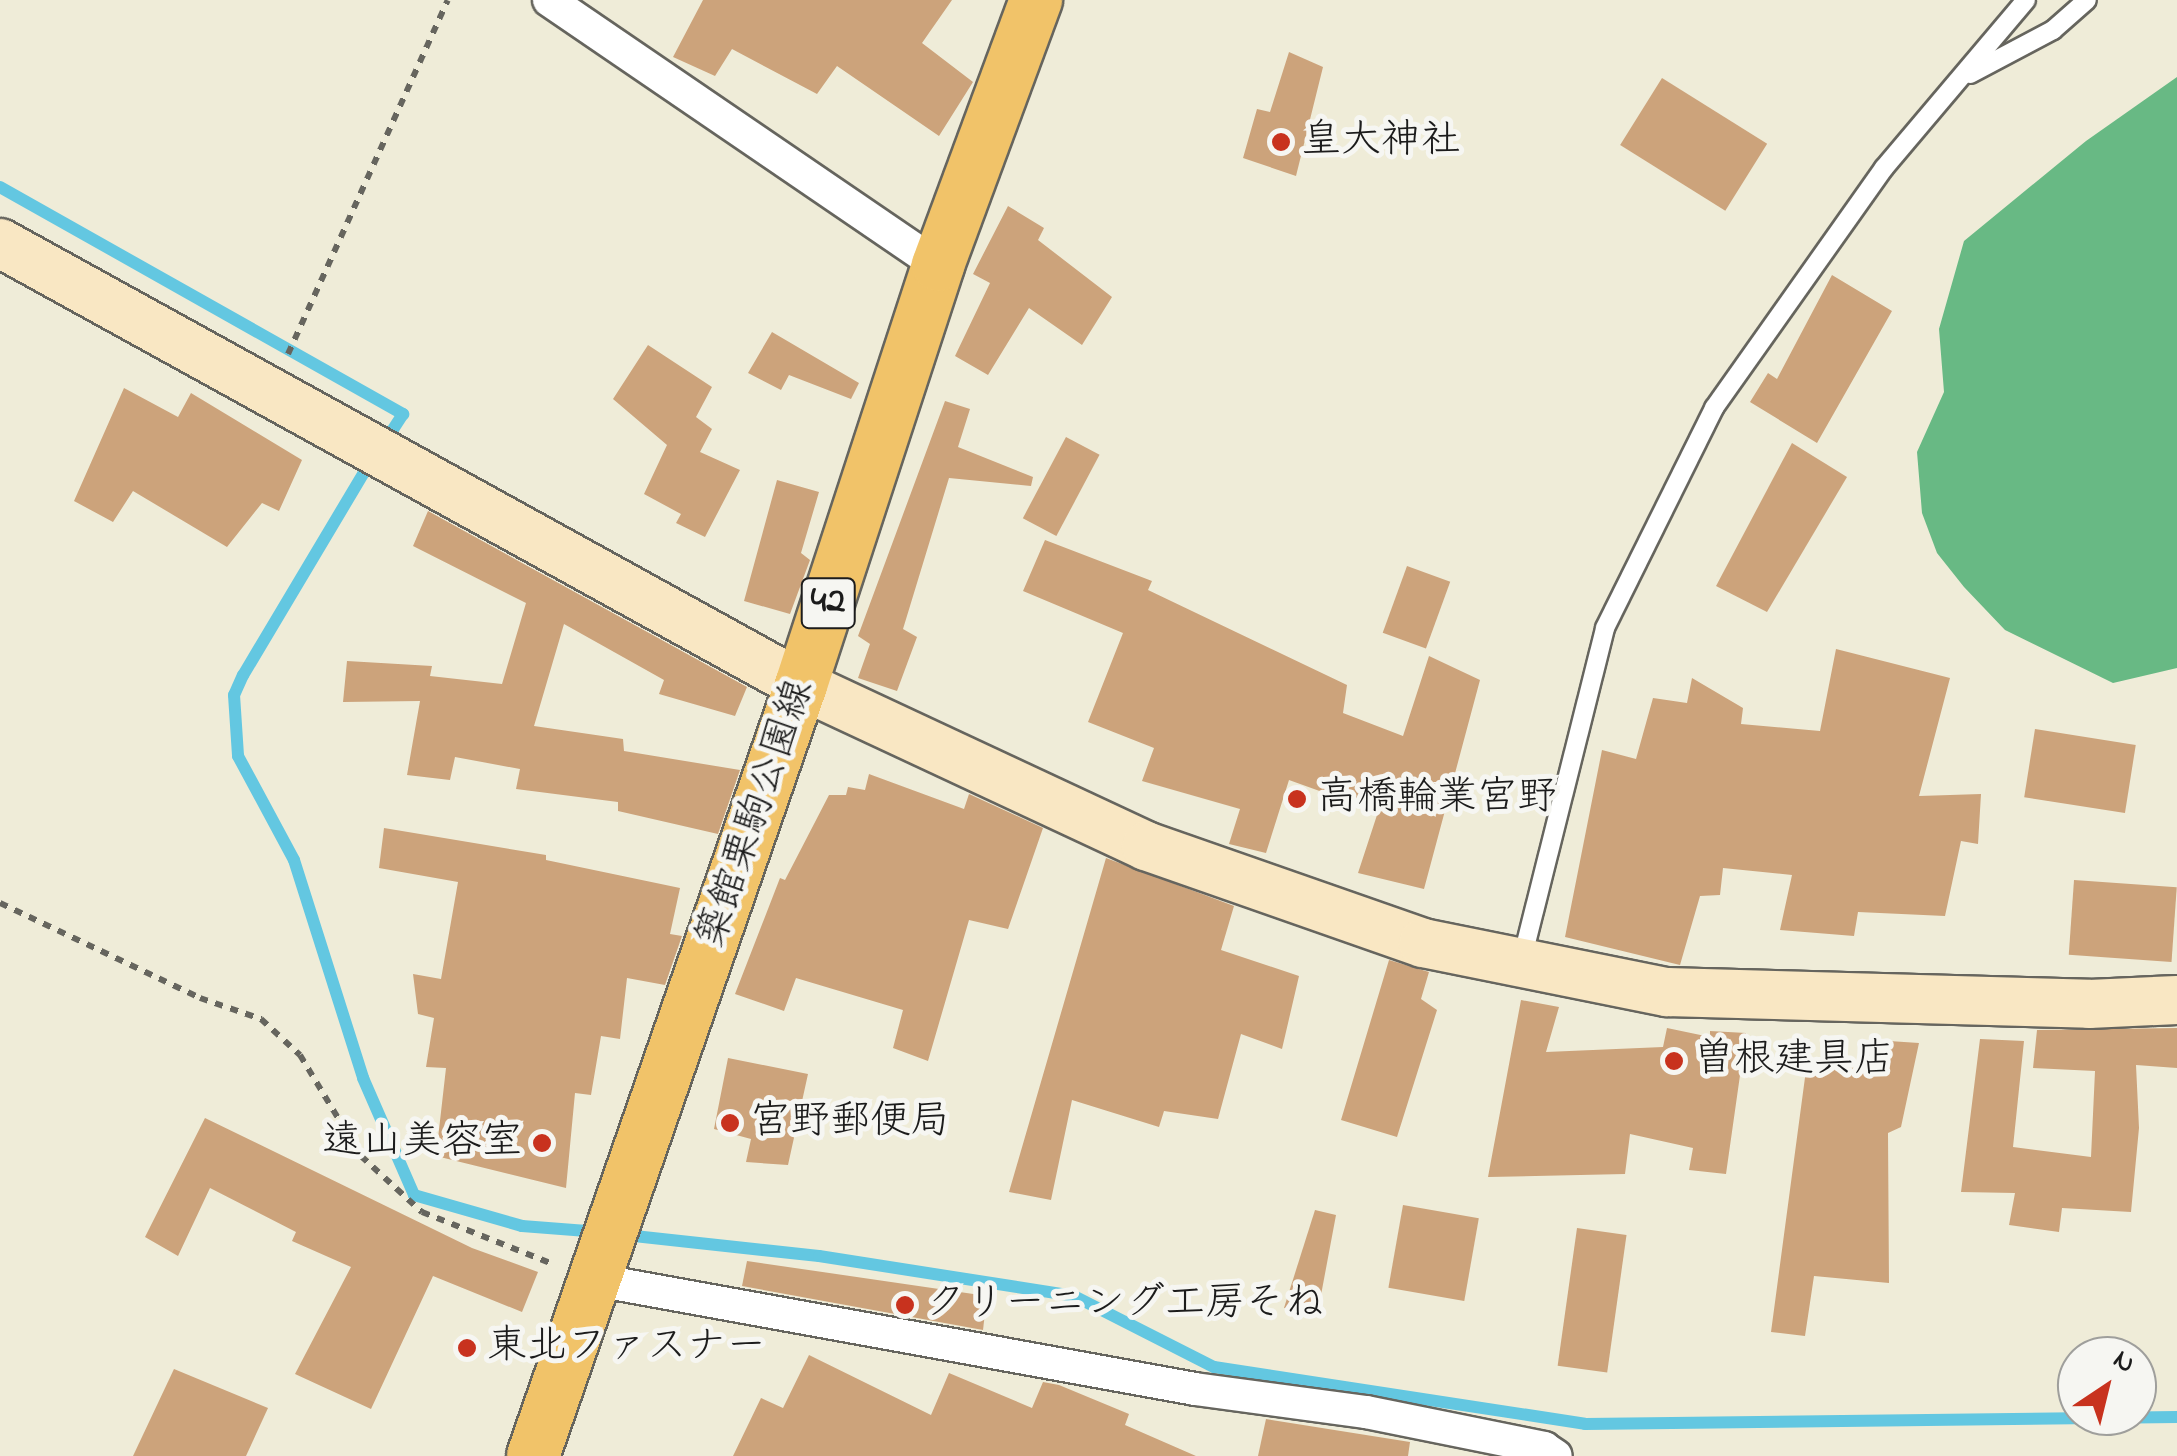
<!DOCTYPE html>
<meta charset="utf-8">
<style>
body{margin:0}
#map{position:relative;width:2177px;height:1456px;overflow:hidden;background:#efecd8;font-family:"Indie Flower","Klee One",sans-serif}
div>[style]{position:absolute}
.forest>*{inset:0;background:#68b984}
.stream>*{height:12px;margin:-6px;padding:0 6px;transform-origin:6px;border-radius:6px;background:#63c7e1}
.building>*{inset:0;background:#cca37b;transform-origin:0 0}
.path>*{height:6px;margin-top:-3px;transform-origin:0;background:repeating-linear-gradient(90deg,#66655e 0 8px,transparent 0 16px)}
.roads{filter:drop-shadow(2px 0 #66655e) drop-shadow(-2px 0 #66655e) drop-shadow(0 2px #66655e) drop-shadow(0 -2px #66655e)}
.lane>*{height:18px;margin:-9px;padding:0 9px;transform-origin:9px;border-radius:9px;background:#fff}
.street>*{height:32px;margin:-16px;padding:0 16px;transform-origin:16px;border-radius:16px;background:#fff}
.secondary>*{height:48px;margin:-24px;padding:0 24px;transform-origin:24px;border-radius:24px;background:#f9e7c3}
.primary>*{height:52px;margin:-26px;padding:0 26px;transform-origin:26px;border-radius:26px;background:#f1c369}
.dots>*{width:28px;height:28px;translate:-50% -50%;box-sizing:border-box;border:5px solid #f6f6f2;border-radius:50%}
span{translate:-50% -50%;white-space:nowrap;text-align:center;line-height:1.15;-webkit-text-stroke:10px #f6f6f2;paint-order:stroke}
.shield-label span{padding:2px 8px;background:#f6f6f2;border:2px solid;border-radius:8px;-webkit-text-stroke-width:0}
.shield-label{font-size:38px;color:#1c1c1c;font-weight:700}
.poi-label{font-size:40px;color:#1c1c1c}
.left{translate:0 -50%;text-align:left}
.right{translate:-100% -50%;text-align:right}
.street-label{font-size:40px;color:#1c1c1c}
.north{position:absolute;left:2057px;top:1336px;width:100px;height:100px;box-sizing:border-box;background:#f6f6f2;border:2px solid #9f9f9c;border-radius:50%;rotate:35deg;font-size:28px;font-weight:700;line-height:40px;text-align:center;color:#1c1c1c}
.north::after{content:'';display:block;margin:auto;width:35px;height:45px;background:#c8321e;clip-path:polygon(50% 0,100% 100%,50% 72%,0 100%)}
</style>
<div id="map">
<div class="forest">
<div style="clip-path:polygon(2177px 77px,2177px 668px,2113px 683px,2005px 630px,1964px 587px,1937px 553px,1922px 513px,1917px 452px,1944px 392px,1939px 329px,1964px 241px,2086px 141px)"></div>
</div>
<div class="stream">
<div style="left:0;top:187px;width:463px;rotate:29.4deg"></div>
<div style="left:403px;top:414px;width:35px;rotate:123deg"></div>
<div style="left:372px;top:459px;width:252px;rotate:120.8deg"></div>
<div style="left:243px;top:675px;width:22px;rotate:114deg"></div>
<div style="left:234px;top:695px;width:61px;rotate:86.2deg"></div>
<div style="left:238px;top:756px;width:118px;rotate:61.7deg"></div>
<div style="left:294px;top:860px;width:229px;rotate:72.4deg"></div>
<div style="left:363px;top:1078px;width:128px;rotate:66.4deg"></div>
<div style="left:414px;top:1195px;width:112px;rotate:16deg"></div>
<div style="left:522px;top:1226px;width:78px;rotate:4.4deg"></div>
<div style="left:625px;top:1235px;width:195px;rotate:6.2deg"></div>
<div style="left:819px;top:1256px;width:258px;rotate:8.9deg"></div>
<div style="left:1074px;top:1296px;width:157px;rotate:26.9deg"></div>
<div style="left:1214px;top:1367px;width:375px;rotate:8.7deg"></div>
<div style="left:1585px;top:1424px;width:592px;rotate:-0.68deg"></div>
</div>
<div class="building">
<div style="clip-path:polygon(703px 0,952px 0,922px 43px,973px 82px,939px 136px,837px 66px,817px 94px,732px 49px,715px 76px,673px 57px)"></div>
<div style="clip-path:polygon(1289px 52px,1323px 67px,1296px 176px,1243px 158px,1257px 109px,1270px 112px)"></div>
<div style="left:1662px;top:78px;width:124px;height:79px;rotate:32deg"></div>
<div style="clip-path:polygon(1008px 206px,1044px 228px,1038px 240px,1112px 297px,1082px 345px,1029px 308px,988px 375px,955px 356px,990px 283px,973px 274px)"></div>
<div style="clip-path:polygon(1832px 275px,1892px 311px,1817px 443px,1750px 402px,1768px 373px,1777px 379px)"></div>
<div style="clip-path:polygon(772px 332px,859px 383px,851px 399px,789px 375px,781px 390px,748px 373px)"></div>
<div style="clip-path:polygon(648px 345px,712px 387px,696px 417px,712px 429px,700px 452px,740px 470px,705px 537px,676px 523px,681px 514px,644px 494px,667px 445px,613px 399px)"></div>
<div style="clip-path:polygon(124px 388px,178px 417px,191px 393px,302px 460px,279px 511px,262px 503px,227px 547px,133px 491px,113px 522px,74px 501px)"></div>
<div style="clip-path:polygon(945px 401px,970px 409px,958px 447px,1033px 477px,1031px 486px,949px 478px,903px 629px,917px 637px,897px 691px,858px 678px,870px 644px,858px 636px)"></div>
<div style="left:1066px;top:437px;width:38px;height:92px;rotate:28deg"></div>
<div style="clip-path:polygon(1792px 443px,1847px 477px,1767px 612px,1716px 586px)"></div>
<div style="clip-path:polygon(777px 480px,819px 492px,801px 553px,810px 560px,790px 614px,744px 601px)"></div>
<div style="clip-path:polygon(428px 511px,747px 687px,735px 716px,659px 694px,664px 680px,564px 624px,534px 726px,623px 739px,624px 751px,740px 770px,718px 834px,618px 811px,618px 802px,516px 789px,520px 769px,455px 757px,450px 780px,407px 775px,420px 701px,343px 702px,347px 661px,432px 666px,430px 676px,502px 684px,526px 603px,413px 546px)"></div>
<div style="clip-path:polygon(1045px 540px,1152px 581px,1148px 590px,1347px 685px,1343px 713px,1403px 736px,1429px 656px,1480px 680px,1424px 889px,1358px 873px,1378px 812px,1289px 780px,1266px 853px,1229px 844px,1240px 809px,1142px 781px,1154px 748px,1088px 722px,1123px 633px,1023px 591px)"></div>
<div style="left:1407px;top:566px;width:46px;height:71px;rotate:20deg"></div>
<div style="clip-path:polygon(1836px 649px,1950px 678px,1919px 796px,1981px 794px,1978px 844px,1961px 841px,1945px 916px,1858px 912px,1854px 936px,1780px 930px,1792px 875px,1723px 868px,1720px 895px,1700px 896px,1680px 965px,1565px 937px,1602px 750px,1636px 759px,1653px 698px,1687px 703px,1692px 678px,1743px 708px,1741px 724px,1820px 731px)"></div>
<div style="left:2035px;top:729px;width:102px;height:69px;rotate:9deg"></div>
<div style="clip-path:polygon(869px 774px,964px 809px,969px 794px,1043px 828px,1008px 929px,969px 920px,928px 1061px,893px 1048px,903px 1010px,796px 978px,784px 1011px,735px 994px,780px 878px,785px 880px,829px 795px,846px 795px,848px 787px,865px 790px)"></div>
<div style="clip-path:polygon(384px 828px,546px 855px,546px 860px,680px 888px,670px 934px,682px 936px,665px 985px,627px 978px,620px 1039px,601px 1036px,591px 1095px,575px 1093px,566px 1188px,436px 1156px,446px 1068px,426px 1067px,434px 1018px,418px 1014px,413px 974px,441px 979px,458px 882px,379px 868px)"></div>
<div style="clip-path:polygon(1106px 858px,1234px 906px,1221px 950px,1299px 976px,1282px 1049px,1241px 1034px,1218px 1119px,1164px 1111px,1159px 1127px,1072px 1100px,1051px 1200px,1009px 1192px)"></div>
<div style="left:2074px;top:880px;width:103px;height:75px;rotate:4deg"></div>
<div style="clip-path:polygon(1389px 960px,1429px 972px,1421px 999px,1437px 1010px,1397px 1137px,1341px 1120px)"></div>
<div style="clip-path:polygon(1521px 1000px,1559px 1007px,1546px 1052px,1663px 1047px,1667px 1028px,1710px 1037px,1710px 1031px,1746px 1033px,1726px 1174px,1689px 1170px,1693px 1148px,1630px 1134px,1625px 1174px,1488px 1177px)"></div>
<div style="clip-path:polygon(2177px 1028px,2177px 1068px,2136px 1065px,2139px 1128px,2131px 1212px,2062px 1208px,2059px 1232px,2009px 1225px,2015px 1193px,1961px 1192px,1980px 1039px,2024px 1041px,2013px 1147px,2091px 1157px,2095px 1071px,2033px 1068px,2037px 1030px)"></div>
<div style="clip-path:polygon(1874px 1040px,1919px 1043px,1901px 1127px,1888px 1133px,1889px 1283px,1814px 1276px,1805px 1336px,1771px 1332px,1806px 1070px,1870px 1067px)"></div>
<div style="clip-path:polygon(728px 1058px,808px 1074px,788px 1165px,746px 1162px,751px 1139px,714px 1129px)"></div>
<div style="clip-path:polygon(205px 1118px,472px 1248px,538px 1272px,522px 1312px,433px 1276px,371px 1409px,295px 1374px,351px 1267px,292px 1241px,296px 1232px,210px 1188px,178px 1256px,145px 1237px)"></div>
<div style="left:1403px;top:1205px;width:77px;height:84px;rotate:10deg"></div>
<div style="clip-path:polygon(1315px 1210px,1336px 1215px,1318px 1311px,1284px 1308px)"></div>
<div style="left:1577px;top:1228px;width:50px;height:139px;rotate:8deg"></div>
<div style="clip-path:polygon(747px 1261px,987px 1296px,983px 1330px,742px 1286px)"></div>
<div style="clip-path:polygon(809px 1355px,931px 1415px,949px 1373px,1032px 1408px,1043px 1382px,1059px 1385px,1129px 1414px,1125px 1425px,1196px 1456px,733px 1456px,761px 1398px,783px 1408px)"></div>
<div style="clip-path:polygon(174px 1369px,268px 1408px,246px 1456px,133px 1456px)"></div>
<div style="clip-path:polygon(1266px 1419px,1410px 1442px,1408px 1456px,1258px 1456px)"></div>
</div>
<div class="path">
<div style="left:288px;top:354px;width:388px;rotate:-65.7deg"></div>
<div style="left:0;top:903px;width:221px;rotate:25.4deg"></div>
<div style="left:200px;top:998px;width:65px;rotate:19deg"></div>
<div style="left:261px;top:1019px;width:53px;rotate:42.7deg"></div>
<div style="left:300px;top:1055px;width:118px;rotate:58.9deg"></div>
<div style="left:361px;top:1156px;width:83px;rotate:42.6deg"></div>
<div style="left:422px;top:1212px;width:143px;rotate:21.7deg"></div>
</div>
<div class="roads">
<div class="lane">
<div style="left:1970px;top:74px;width:94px;rotate:-27.9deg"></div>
<div style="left:2053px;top:30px;width:45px;rotate:-41.4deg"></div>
<div style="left:1521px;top:963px;width:345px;rotate:-75.9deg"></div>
<div style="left:1605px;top:628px;width:246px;rotate:-63.6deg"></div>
<div style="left:1714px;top:408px;width:294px;rotate:-54.7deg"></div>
<div style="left:1884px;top:168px;width:220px;rotate:-49.8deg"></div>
</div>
<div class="street">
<div style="left:549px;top:0;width:471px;rotate:34.3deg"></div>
<div style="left:596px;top:1280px;width:609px;rotate:10.31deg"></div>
<div style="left:1195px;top:1389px;width:173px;rotate:7.7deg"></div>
<div style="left:1366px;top:1412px;width:182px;rotate:11.4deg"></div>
<div style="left:1544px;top:1448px;width:14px;rotate:34deg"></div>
</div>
<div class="secondary">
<div style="left:0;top:243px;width:915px;rotate:28.89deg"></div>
<div style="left:801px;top:685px;width:381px;rotate:25deg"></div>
<div style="left:1146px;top:846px;width:293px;rotate:19.3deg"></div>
<div style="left:1423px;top:943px;width:249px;rotate:11.4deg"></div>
<div style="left:1667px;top:992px;width:422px;rotate:1.6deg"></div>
<div style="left:2089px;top:1004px;width:88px;rotate:-2.6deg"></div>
</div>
<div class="primary">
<div style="left:533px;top:1456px;width:816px;rotate:-70.83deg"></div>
<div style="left:801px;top:685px;width:442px;rotate:-71.9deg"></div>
<div style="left:938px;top:265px;width:283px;rotate:-69.7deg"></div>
</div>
</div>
<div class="dots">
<div style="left:1281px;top:142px;background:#c8321e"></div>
<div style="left:1297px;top:799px;background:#c8321e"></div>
<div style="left:1674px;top:1061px;background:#c8321e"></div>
<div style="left:730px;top:1123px;background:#c8321e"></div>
<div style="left:542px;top:1143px;background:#c8321e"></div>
<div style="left:905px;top:1305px;background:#c8321e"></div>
<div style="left:467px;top:1348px;background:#c8321e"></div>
</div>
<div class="shield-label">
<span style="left:828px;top:603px">42</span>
</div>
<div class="poi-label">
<span class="left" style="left:1301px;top:142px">皇大神社</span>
<span class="left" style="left:1317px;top:799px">高橋輪業宮野</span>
<span class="left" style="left:1694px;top:1061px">曽根建具店</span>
<span class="left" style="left:750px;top:1123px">宮野郵便局</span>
<span class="right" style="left:522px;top:1143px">遠山美容室</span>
<span class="left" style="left:925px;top:1305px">クリーニング工房そね</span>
<span class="left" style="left:487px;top:1348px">東北ファスナー</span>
</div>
<div class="street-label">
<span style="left:757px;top:814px;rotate:-71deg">築館栗駒公園線</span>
</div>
<div class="north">N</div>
</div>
